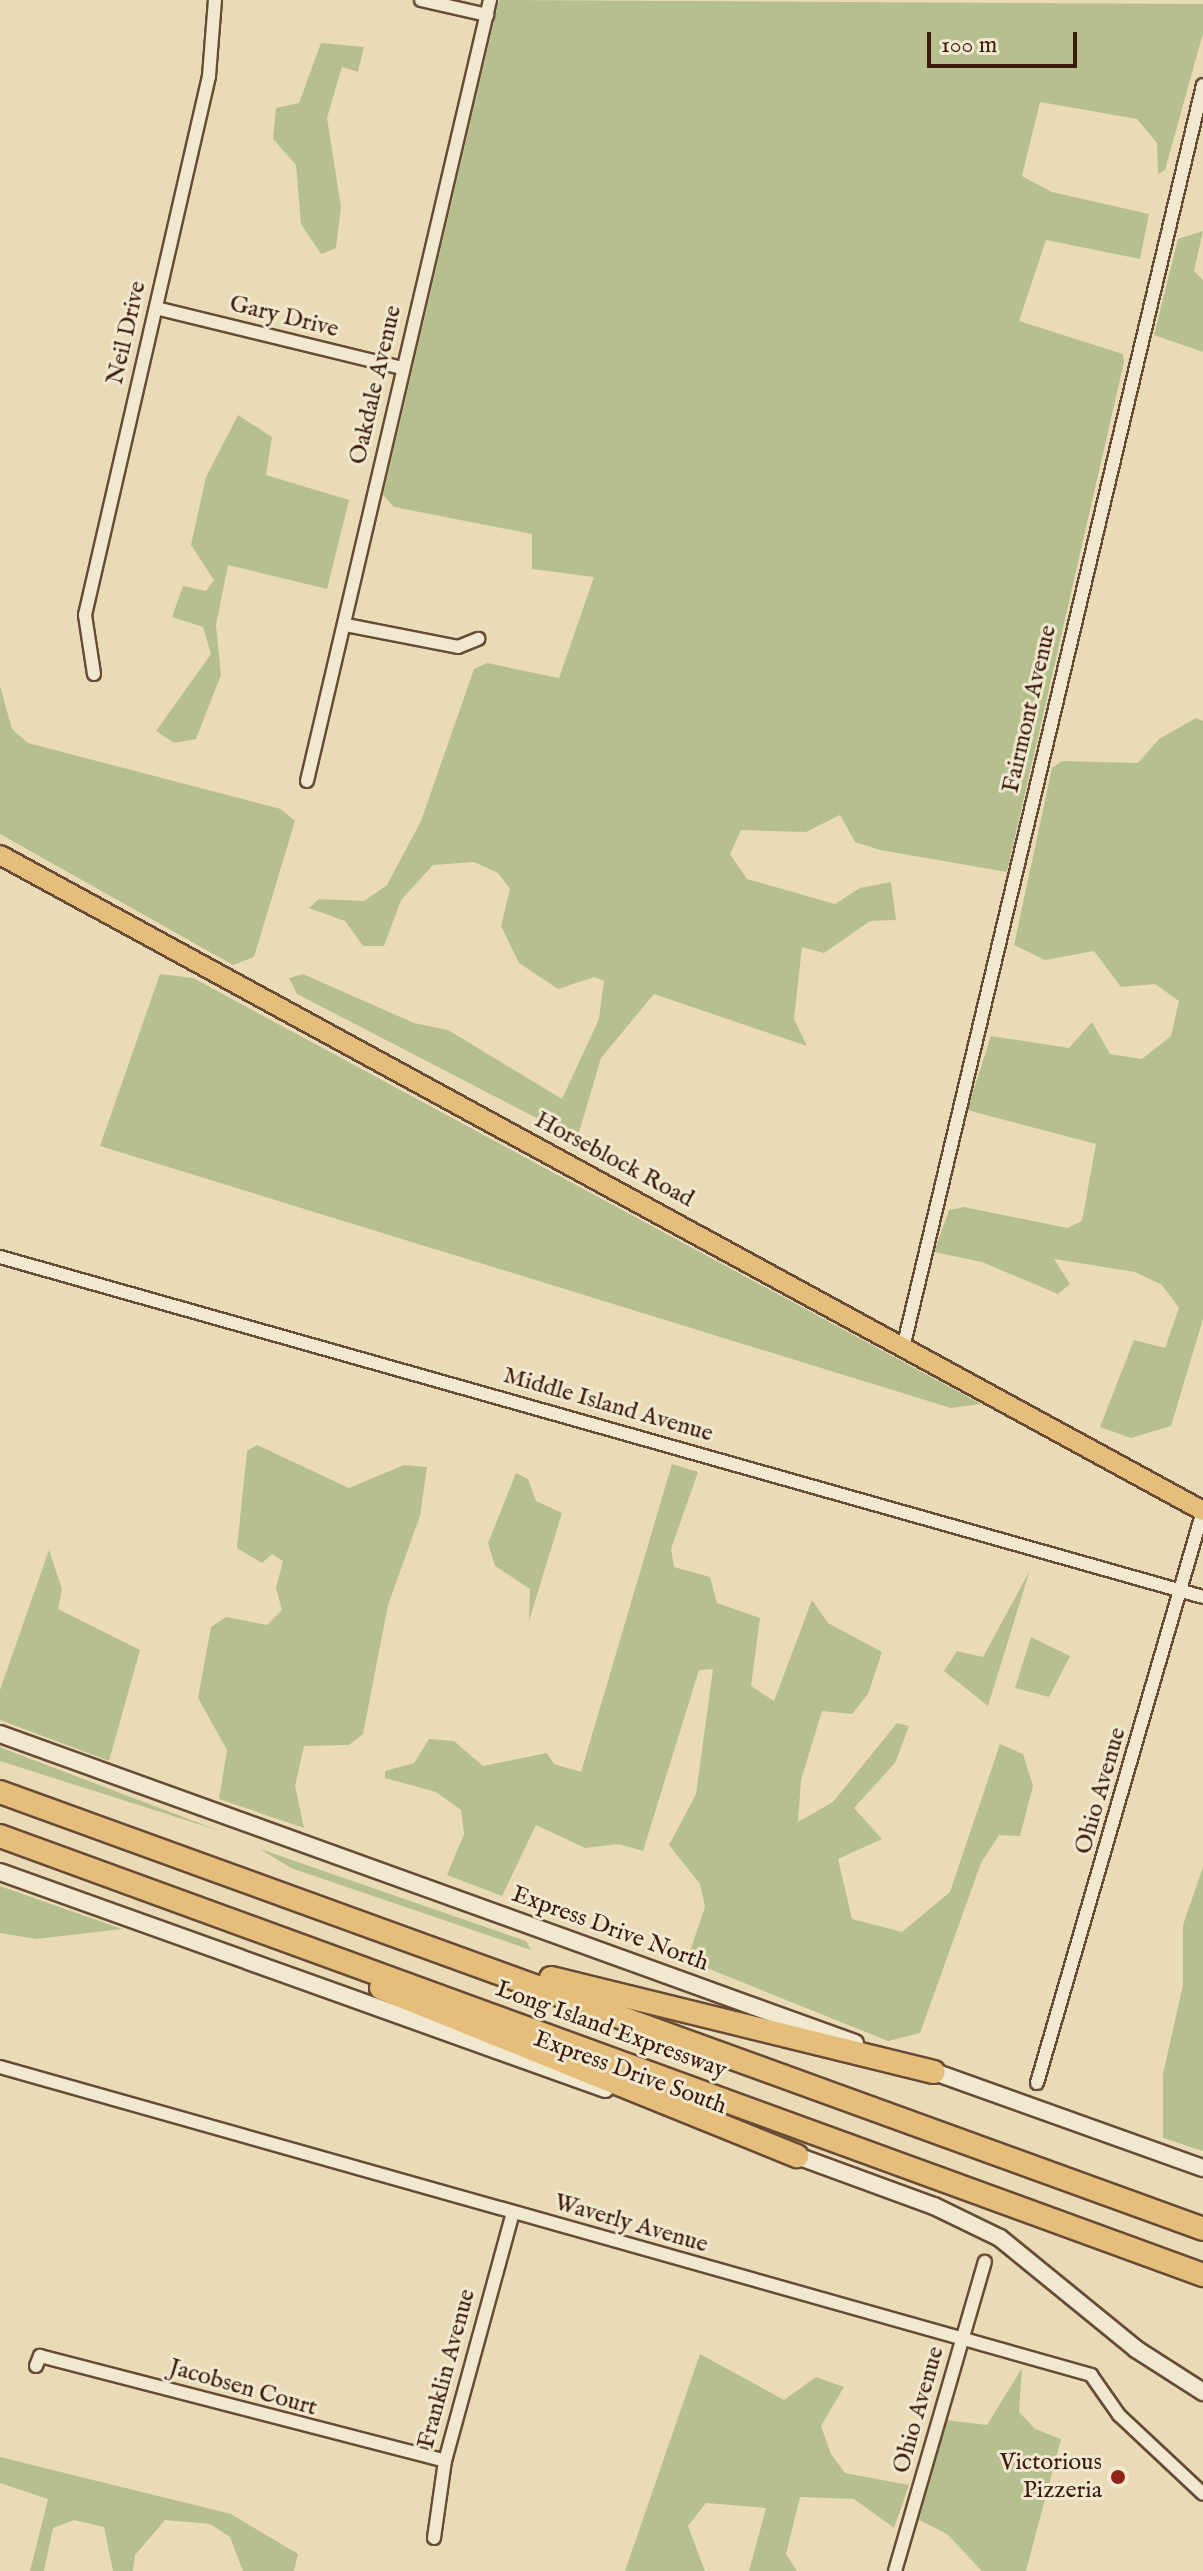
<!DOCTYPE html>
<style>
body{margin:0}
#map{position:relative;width:1203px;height:2571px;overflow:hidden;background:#eadbb6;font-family:"IM FELL English",serif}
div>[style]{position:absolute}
.green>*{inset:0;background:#b6c08e}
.roads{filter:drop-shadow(2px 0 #684b36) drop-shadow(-2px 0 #684b36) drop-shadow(0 2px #684b36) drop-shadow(0 -2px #684b36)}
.street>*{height:12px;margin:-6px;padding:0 6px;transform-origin:6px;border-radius:6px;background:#f1e8d0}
.secondary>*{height:16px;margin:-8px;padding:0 8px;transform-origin:8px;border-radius:8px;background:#f1e8d0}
.primary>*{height:18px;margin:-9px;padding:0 9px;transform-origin:9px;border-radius:9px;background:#e5be7b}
.highway>*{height:22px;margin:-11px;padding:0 11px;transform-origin:11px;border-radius:11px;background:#e5be7b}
.dots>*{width:22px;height:22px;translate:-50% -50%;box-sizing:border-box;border:4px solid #f1e8d0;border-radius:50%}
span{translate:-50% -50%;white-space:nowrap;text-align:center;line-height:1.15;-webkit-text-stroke:6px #f1e8d0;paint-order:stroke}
.street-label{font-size:24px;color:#3d1b0c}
.poi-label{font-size:24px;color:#3d1b0c}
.right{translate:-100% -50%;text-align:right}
.scale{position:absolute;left:927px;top:32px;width:150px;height:36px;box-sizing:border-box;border:4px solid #3d1b0c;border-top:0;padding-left:10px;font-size:24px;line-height:28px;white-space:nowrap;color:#3d1b0c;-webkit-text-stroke:6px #f1e8d0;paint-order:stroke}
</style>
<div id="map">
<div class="green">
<div style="clip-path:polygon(499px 0,1203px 4px,1203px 33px,1165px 170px,1158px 174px,1157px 143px,1137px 119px,1040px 102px,1022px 176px,1052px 192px,1149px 214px,1140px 259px,1046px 240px,1019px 321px,1123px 354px,1124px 362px,1007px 872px,880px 850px,855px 842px,840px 815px,806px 832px,741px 830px,730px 854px,747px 879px,835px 904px,860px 888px,891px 882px,896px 920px,870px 921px,824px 953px,802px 947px,794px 1019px,807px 1046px,654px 994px,601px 1058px,577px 1139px,297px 994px,289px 978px,303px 974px,414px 1023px,448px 1030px,562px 1099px,599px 1019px,604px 981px,594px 977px,558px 989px,519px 963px,501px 926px,510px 889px,498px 873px,474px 862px,433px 865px,401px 900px,384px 946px,363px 946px,345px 921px,309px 908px,319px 899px,364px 901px,387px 885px,421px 821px,474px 669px,487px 663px,559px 678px,594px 577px,532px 569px,532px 534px,394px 507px,383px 495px)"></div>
<div style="clip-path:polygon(321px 43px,364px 47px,358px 72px,342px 67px,327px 118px,341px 207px,336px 248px,321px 254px,301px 224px,296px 165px,273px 139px,276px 108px,299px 103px)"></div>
<div style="clip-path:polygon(1203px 231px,1194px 271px,1203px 280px,1203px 352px,1154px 335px,1178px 239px)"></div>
<div style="clip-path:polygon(238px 415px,272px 437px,266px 475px,349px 500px,327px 589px,228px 565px,216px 625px,221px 675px,196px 739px,174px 743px,156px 731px,211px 654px,203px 627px,172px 617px,183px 586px,206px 591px,214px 580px,191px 545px,206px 477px)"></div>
<div style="clip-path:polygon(0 686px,12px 729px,28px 743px,281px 809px,295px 821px,254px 957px,233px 965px,0 834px)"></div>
<div style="clip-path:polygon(1196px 718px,1203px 721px,1203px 1319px,1171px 1426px,1131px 1438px,1100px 1427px,1134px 1340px,1165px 1348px,1179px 1308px,1162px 1285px,1135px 1272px,1054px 1259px,1070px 1284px,1058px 1294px,982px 1262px,934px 1252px,949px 1210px,964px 1207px,1067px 1228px,1082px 1221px,1096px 1144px,967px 1110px,991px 1036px,1069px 1048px,1092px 1022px,1110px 1054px,1142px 1059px,1171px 1036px,1179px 1001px,1155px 984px,1121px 987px,1094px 951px,1045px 960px,1014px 945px,1052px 768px,1062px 761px,1138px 763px,1159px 739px)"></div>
<div style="clip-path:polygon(160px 974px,193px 978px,981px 1404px,951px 1408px,100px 1146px)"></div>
<div style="clip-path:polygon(257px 1445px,349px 1488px,404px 1465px,427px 1467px,420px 1516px,388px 1605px,363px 1734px,349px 1745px,304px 1746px,295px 1786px,304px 1828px,219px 1799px,227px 1750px,198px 1698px,211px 1627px,226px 1617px,267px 1625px,282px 1610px,276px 1588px,283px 1561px,272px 1554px,262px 1563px,237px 1548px,247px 1451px)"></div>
<div style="clip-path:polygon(672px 1464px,698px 1472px,671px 1549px,674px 1567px,710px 1577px,717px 1603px,760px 1618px,751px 1686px,774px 1701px,812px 1600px,828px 1623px,882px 1652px,868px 1694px,852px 1714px,822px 1711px,801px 1780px,798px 1822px,833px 1802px,897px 1723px,909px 1726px,895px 1763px,854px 1808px,882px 1839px,838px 1859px,852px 1919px,902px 1932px,950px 1892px,1000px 1744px,1023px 1754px,1033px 1786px,1020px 1836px,999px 1835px,981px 1863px,920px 2033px,888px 2041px,687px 1960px,705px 1907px,700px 1884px,669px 1845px,696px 1794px,713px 1669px,699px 1670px,643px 1851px,619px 1844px,585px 1848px,536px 1825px,502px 1896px,447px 1875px,464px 1834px,461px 1810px,436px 1792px,385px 1778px,385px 1771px,414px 1763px,429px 1739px,454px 1741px,483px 1766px,547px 1753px,554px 1764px,581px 1772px)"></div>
<div style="clip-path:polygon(516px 1473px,528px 1479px,536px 1501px,562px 1513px,529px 1621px,530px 1589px,495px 1566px,488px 1543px)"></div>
<div style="clip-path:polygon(49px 1550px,62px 1589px,58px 1609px,140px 1650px,109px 1761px,0 1720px,0 1690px)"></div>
<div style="clip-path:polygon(1030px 1570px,988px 1706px,944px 1671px,957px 1651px,983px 1657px)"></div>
<div style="clip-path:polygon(1031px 1637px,1070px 1656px,1049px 1697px,1015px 1688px)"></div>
<div style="clip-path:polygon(0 1747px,15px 1753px,220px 1831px,0 1761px)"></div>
<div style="clip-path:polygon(260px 1849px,526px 1941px,531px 1950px,291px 1868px)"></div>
<div style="clip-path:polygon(1203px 1867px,1203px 2151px,1163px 2138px,1163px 2074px,1183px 1985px,1183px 1925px)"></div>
<div style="clip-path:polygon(0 1886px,122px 1929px,36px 1939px,0 1933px)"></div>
<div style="clip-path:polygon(700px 2354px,784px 2400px,816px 2377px,844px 2387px,821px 2426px,831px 2454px,845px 2473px,909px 2485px,894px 2528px,854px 2499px,800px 2497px,786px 2554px,797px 2571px,749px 2571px,766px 2508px,706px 2503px,688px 2526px,705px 2571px,625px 2571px)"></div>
<div style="clip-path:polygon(1022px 2368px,1019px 2412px,1035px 2429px,1061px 2439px,1026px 2571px,982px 2571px,947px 2534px,919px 2520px,946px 2420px,987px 2425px)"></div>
<div style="clip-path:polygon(0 2457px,231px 2514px,298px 2554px,294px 2571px,243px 2571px,230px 2537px,210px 2524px,165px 2520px,135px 2555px,133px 2571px,113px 2571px,104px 2527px,74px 2520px,53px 2528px,44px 2571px,30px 2571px,48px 2499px,0 2483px)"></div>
</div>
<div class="roads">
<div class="street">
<div style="left:421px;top:0;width:68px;rotate:12.8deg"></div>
<div style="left:156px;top:308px;width:253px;rotate:13.7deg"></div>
<div style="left:346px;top:625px;width:114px;rotate:11.1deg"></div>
<div style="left:458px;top:647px;width:22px;rotate:-22deg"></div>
<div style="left:94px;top:674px;width:60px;rotate:-98.7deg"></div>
<div style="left:85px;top:615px;width:553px;rotate:-77.04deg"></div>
<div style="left:209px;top:76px;width:76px;rotate:-85.5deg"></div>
<div style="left:307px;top:781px;width:802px;rotate:-76.81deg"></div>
<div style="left:0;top:1257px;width:1250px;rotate:15.78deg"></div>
<div style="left:904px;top:1344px;width:1294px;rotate:-76.64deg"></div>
<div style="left:0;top:2067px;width:1134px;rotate:15.76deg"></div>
<div style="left:1091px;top:2375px;width:49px;rotate:55deg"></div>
<div style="left:1119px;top:2415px;width:115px;rotate:43.2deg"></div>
<div style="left:1037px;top:2083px;width:596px;rotate:-73.82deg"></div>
<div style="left:36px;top:2366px;width:11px;rotate:-68deg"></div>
<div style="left:40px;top:2356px;width:418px;rotate:14.5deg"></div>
<div style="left:434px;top:2538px;width:78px;rotate:-81.9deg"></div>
<div style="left:445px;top:2461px;width:257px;rotate:-74.7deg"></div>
<div style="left:895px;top:2571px;width:322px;rotate:-73.8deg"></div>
</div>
<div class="secondary">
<div style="left:0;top:1734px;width:909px;rotate:19.87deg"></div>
<div style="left:0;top:1872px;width:643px;rotate:19.73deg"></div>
<div style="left:926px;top:2069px;width:294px;rotate:19.7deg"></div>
<div style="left:789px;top:2153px;width:154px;rotate:20.1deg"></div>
<div style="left:934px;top:2206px;width:73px;rotate:25.9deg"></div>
<div style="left:1000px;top:2238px;width:176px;rotate:39.2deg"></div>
<div style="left:1136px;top:2349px;width:80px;rotate:32.7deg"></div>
</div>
<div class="primary">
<div style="left:0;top:855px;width:1370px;rotate:28.6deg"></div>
</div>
<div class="highway">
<div style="left:0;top:1792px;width:1280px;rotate:19.96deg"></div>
<div style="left:0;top:1836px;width:1281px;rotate:20.05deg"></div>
<div style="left:551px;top:1978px;width:394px;rotate:13.8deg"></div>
<div style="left:381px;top:1988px;width:449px;rotate:22deg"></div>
</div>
</div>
<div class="dots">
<div style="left:1118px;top:2477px;background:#8f2418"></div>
</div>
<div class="street-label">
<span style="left:284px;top:317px;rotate:14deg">Gary Drive</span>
<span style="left:127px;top:333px;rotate:-77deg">Neil Drive</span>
<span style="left:376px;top:385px;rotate:-77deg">Oakdale Avenue</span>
<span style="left:1030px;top:709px;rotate:-77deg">Fairmont Avenue</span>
<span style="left:614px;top:1160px;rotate:28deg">Horseblock Road</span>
<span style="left:608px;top:1405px;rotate:16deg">Middle Island Avenue</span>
<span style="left:1101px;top:1791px;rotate:-74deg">Ohio Avenue</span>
<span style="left:610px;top:1929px;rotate:20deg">Express Drive North</span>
<span style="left:611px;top:2030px;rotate:20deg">Long Island Expressway</span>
<span style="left:630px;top:2073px;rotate:20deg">Express Drive South</span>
<span style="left:631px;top:2224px;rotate:16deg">Waverly Avenue</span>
<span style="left:447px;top:2369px;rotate:-75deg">Franklin Avenue</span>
<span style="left:243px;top:2388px;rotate:16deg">Jacobsen Court</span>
<span style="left:919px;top:2410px;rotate:-74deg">Ohio Avenue</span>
</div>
<div class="poi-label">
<span class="right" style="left:1102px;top:2477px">Victorious<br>Pizzeria</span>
</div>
<div class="scale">100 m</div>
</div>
